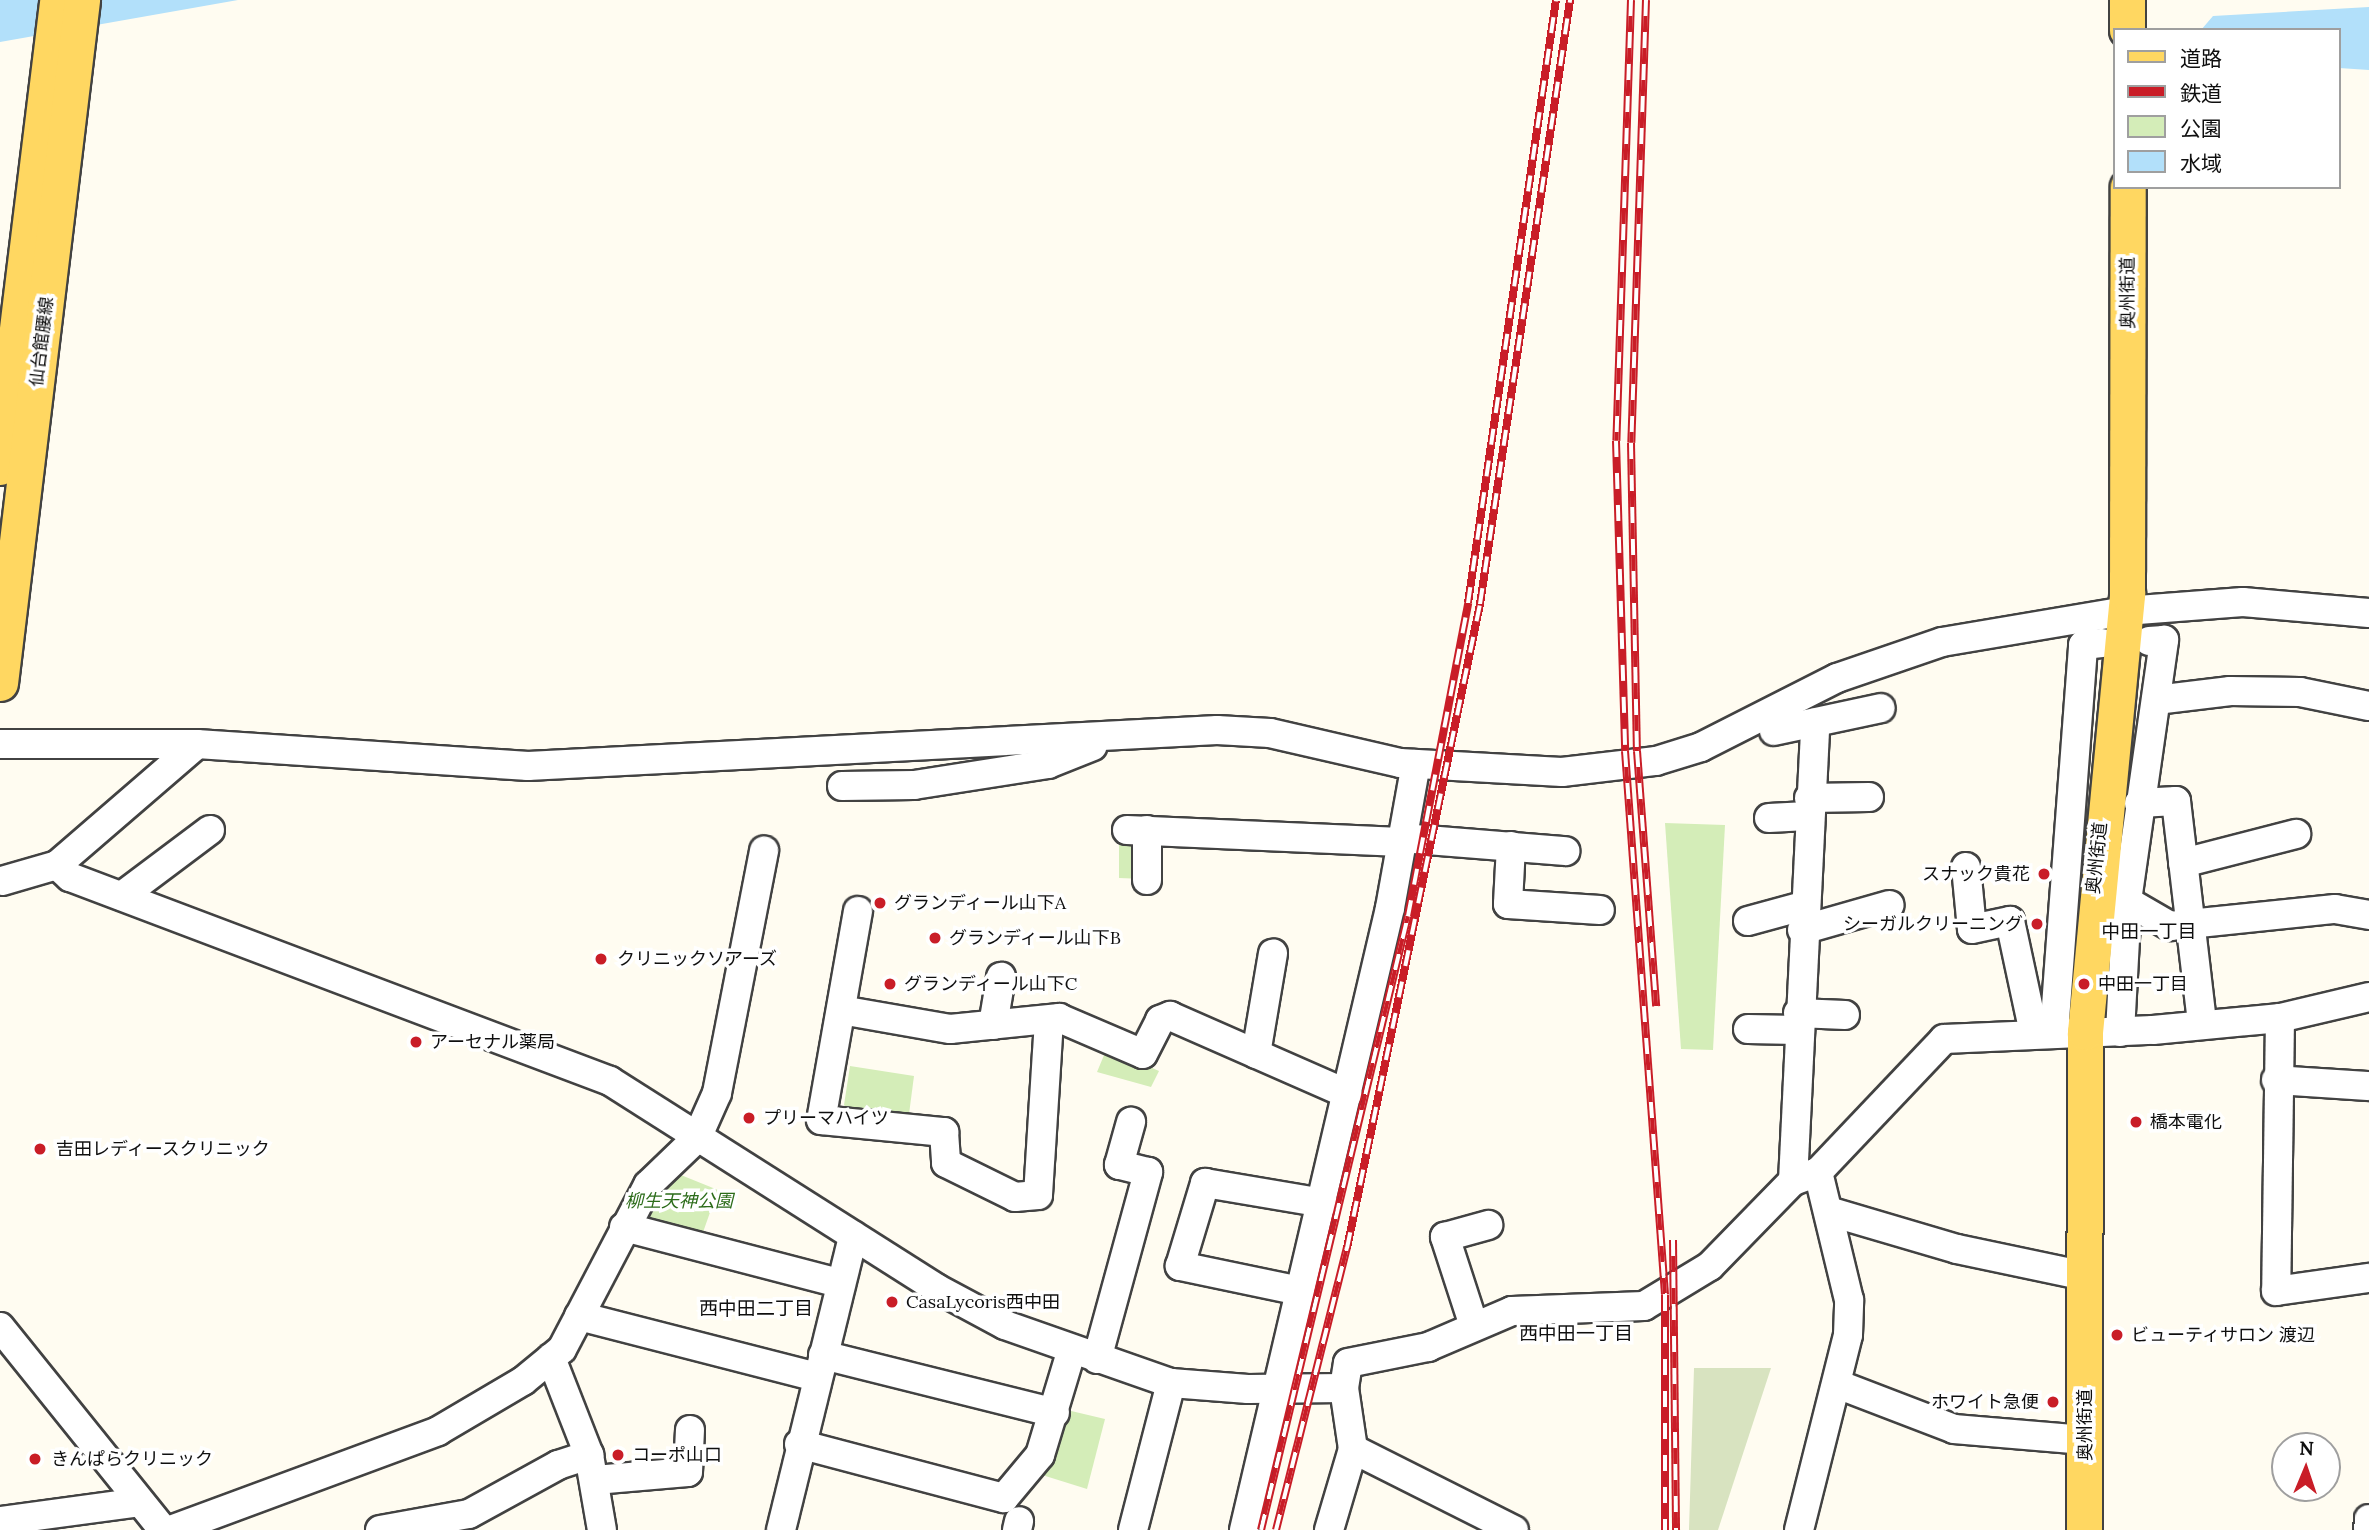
<!DOCTYPE html>
<meta charset="utf-8">
<style>
body{margin:0}
#map{position:relative;width:2369px;height:1530px;overflow:hidden;background:#fffcf1;font-family:Lora,"Noto Sans JP",serif}
div>[style]{position:absolute}
.green>*{inset:0;background:#d4edb8}
.cemetery>*{inset:0;background:#d8e3c0}
.water>*{inset:0;background:#b2e0fa}
.roads{filter:drop-shadow(2px 0 #424242) drop-shadow(-2px 0 #424242) drop-shadow(0 2px #424242) drop-shadow(0 -2px #424242)}
.minor>*{height:28px;margin:-14px;padding:0 14px;transform-origin:14px;border-radius:14px;background:#fff}
.major>*{height:35px;margin:-17.5px;padding:0 17.5px;transform-origin:17.5px;border-radius:17.5px;background:#ffd761}
.rail>*{height:8px;margin-top:-4px;transform-origin:0;background:repeating-linear-gradient(90deg,#fff 0 16px,#c91d27 0 32px);box-sizing:border-box;border-block:2px solid #c91d27}
.dots>*{width:19px;height:19px;translate:-50% -50%;box-sizing:border-box;border:4px solid #fff;border-radius:50%}
span{translate:-50% -50%;white-space:nowrap;text-align:center;line-height:1.15;-webkit-text-stroke:7px #fff;paint-order:stroke}
.street-label{font-size:18px;color:#0f0f0f}
.poi-label{font-size:18px;color:#0f0f0f}
.right{translate:-100% -50%;text-align:right}
.left{translate:0 -50%;text-align:left}
.park-label{font-size:18px;color:#2c6c1a;font-style:italic}
.neighbourhood-label{font-size:19px;color:#0f0f0f}
.legend{position:absolute;left:2113px;top:28px;width:228px;height:161px;box-sizing:border-box;background:#fff;border:2px solid #9f9f9f;margin:0;padding:9px 12px;list-style:none;font-size:21px;color:#0f0f0f}
.legend li{display:flex;align-items:center;gap:14px;height:35px}
.legend b{width:35px;border:2px solid #9f9f9f}
.north{position:absolute;left:2271px;top:1432px;width:70px;height:70px;box-sizing:border-box;background:#fff;border:2px solid #9f9f9f;border-radius:50%;rotate:2deg;font-size:19px;font-weight:700;line-height:28px;text-align:center;color:#0f0f0f}
.north::after{content:'';display:block;margin:auto;width:24px;height:32px;background:#c91d27;clip-path:polygon(50% 0,100% 100%,50% 72%,0 100%)}
</style>
<div id="map">
<div class="green">
<div style="clip-path:polygon(1665px 823px,1725px 825px,1713px 1050px,1681px 1049px)"></div>
<div style="clip-path:polygon(1119px 834px,1134px 835px,1144px 879px,1119px 878px)"></div>
<div style="clip-path:polygon(1107px 1048px,1159px 1071px,1151px 1087px,1097px 1072px)"></div>
<div style="clip-path:polygon(850px 1066px,914px 1076px,909px 1114px,851px 1114px,844px 1105px)"></div>
<div style="clip-path:polygon(671px 1171px,718px 1190px,702px 1235px,642px 1215px)"></div>
<div style="clip-path:polygon(1067px 1410px,1105px 1419px,1087px 1489px,1039px 1474px)"></div>
</div>
<div class="cemetery">
<div style="clip-path:polygon(1694px 1368px,1771px 1368px,1718px 1530px,1689px 1530px)"></div>
</div>
<div class="water">
<div style="clip-path:polygon(0 0,238px 0,0 42px)"></div>
<div style="clip-path:polygon(2369px 7px,2369px 70px,2339px 68px,2339px 30px,2201px 30px,2213px 16px)"></div>
</div>
<div class="roads">
<div class="minor">
<div style="left:2156px;top:700px;width:75px;rotate:-6.9deg"></div>
<div style="left:2230px;top:691px;width:70px;rotate:0.8deg"></div>
<div style="left:2300px;top:692px;width:70px;rotate:11.5deg"></div>
<div style="left:1774px;top:731px;width:109px;rotate:-12.1deg"></div>
<div style="left:0;top:744px;width:197px"></div>
<div style="left:197px;top:744px;width:332px;rotate:3.8deg"></div>
<div style="left:528px;top:766px;width:690px;rotate:-2.99deg"></div>
<div style="left:1217px;top:730px;width:53px;rotate:3.2deg"></div>
<div style="left:1270px;top:733px;width:133px;rotate:13deg"></div>
<div style="left:1400px;top:763px;width:162px;rotate:3.2deg"></div>
<div style="left:1562px;top:772px;width:95px;rotate:-6.7deg"></div>
<div style="left:1656px;top:761px;width:47px;rotate:-17.3deg"></div>
<div style="left:1701px;top:747px;width:153px;rotate:-26.9deg"></div>
<div style="left:1837px;top:678px;width:111px;rotate:-18.9deg"></div>
<div style="left:1942px;top:642px;width:186px;rotate:-9.6deg"></div>
<div style="left:2125px;top:611px;width:118px;rotate:-4.4deg"></div>
<div style="left:2243px;top:602px;width:126px;rotate:5deg"></div>
<div style="left:842px;top:786px;width:72px;rotate:-0.8deg"></div>
<div style="left:914px;top:785px;width:136px;rotate:-8.9deg"></div>
<div style="left:1048px;top:764px;width:48px;rotate:-21.8deg"></div>
<div style="left:1809px;top:798px;width:60px;rotate:-1deg"></div>
<div style="left:2139px;top:803px;width:37px;rotate:-3deg"></div>
<div style="left:2176px;top:801px;width:225px;rotate:83.3deg"></div>
<div style="left:1769px;top:818px;width:38px;rotate:-3deg"></div>
<div style="left:1127px;top:830px;width:274px;rotate:2.5deg"></div>
<div style="left:1402px;top:838px;width:164px;rotate:4.6deg"></div>
<div style="left:1511px;top:846px;width:58px;rotate:93deg"></div>
<div style="left:1508px;top:904px;width:92px;rotate:3.7deg"></div>
<div style="left:2183px;top:863px;width:117px;rotate:-14.4deg"></div>
<div style="left:57px;top:865px;width:18px;rotate:43deg"></div>
<div style="left:70px;top:877px;width:577px;rotate:20.7deg"></div>
<div style="left:610px;top:1081px;width:386px;rotate:32.4deg"></div>
<div style="left:936px;top:1288px;width:78px;rotate:28.2deg"></div>
<div style="left:1005px;top:1325px;width:176px;rotate:19.3deg"></div>
<div style="left:1171px;top:1383px;width:77px;rotate:4.5deg"></div>
<div style="left:1248px;top:1389px;width:96px;rotate:-0.6deg"></div>
<div style="left:1344px;top:1388px;width:25px;rotate:-81deg"></div>
<div style="left:1348px;top:1363px;width:82px;rotate:-11.3deg"></div>
<div style="left:1428px;top:1347px;width:91px;rotate:-23.2deg"></div>
<div style="left:1512px;top:1311px;width:132px;rotate:-2.2deg"></div>
<div style="left:1644px;top:1306px;width:77px;rotate:-31.2deg"></div>
<div style="left:1710px;top:1266px;width:119px;rotate:-45.7deg"></div>
<div style="left:1793px;top:1181px;width:27px;rotate:-20deg"></div>
<div style="left:1818px;top:1172px;width:183px;rotate:-46.5deg"></div>
<div style="left:1944px;top:1039px;width:209px;rotate:-2.5deg"></div>
<div style="left:2153px;top:1030px;width:128px;rotate:-5.4deg"></div>
<div style="left:2280px;top:1018px;width:91px;rotate:-13.3deg"></div>
<div style="left:1966px;top:867px;width:62px;rotate:84.5deg"></div>
<div style="left:1972px;top:929px;width:39px;rotate:-12deg"></div>
<div style="left:2010px;top:921px;width:115px;rotate:77.9deg"></div>
<div style="left:1147px;top:880px;width:50px;rotate:-90deg"></div>
<div style="left:2px;top:881px;width:57px;rotate:-16.2deg"></div>
<div style="left:57px;top:865px;width:185px;rotate:-40.8deg"></div>
<div style="left:122px;top:896px;width:110px;rotate:-36.9deg"></div>
<div style="left:2127px;top:901px;width:50px;rotate:30.2deg"></div>
<div style="left:2170px;top:926px;width:166px;rotate:-5.9deg"></div>
<div style="left:2335px;top:909px;width:35px;rotate:10deg"></div>
<div style="left:858px;top:911px;width:212px;rotate:100deg"></div>
<div style="left:821px;top:1120px;width:124px;rotate:5.6deg"></div>
<div style="left:944px;top:1132px;width:31px;rotate:86deg"></div>
<div style="left:946px;top:1163px;width:77px;rotate:26.2deg"></div>
<div style="left:1015px;top:1197px;width:23px;rotate:-5deg"></div>
<div style="left:1038px;top:1195px;width:175px;rotate:-86.4deg"></div>
<div style="left:1748px;top:921px;width:57px;rotate:-15.3deg"></div>
<div style="left:1802px;top:930px;width:91px;rotate:-15.9deg"></div>
<div style="left:841px;top:1010px;width:111px;rotate:9.9deg"></div>
<div style="left:950px;top:1029px;width:110px;rotate:-5.8deg"></div>
<div style="left:1059px;top:1018px;width:91px;rotate:23.2deg"></div>
<div style="left:1143px;top:1054px;width:38px;rotate:-63deg"></div>
<div style="left:1160px;top:1020px;width:11px;rotate:-22deg"></div>
<div style="left:1170px;top:1016px;width:194px;rotate:23.7deg"></div>
<div style="left:1798px;top:1013px;width:47px;rotate:2.4deg"></div>
<div style="left:2280px;top:1018px;width:273px;rotate:90.8deg"></div>
<div style="left:2276px;top:1291px;width:94px;rotate:-8deg"></div>
<div style="left:993px;top:1025px;width:49px;rotate:-80.5deg"></div>
<div style="left:1748px;top:1029px;width:49px;rotate:1.2deg"></div>
<div style="left:2120px;top:1032px;width:131px;rotate:-86.9deg"></div>
<div style="left:2127px;top:901px;width:264px;rotate:-81.9deg"></div>
<div style="left:2164px;top:640px;width:15px;rotate:176deg"></div>
<div style="left:2054px;top:1033px;width:389px;rotate:-85.7deg"></div>
<div style="left:2083px;top:645px;width:19px;rotate:-6deg"></div>
<div style="left:1256px;top:1054px;width:102px;rotate:-80.4deg"></div>
<div style="left:2276px;top:1080px;width:93px;rotate:3.7deg"></div>
<div style="left:1793px;top:1181px;width:459px;rotate:-87.2deg"></div>
<div style="left:1828px;top:1211px;width:134px;rotate:16.4deg"></div>
<div style="left:1957px;top:1249px;width:131px;rotate:11.9deg"></div>
<div style="left:624px;top:1227px;width:222px;rotate:14.6deg"></div>
<div style="left:1300px;top:1291px;width:123px;rotate:-168.2deg"></div>
<div style="left:1180px;top:1266px;width:87px;rotate:-73.2deg"></div>
<div style="left:1205px;top:1183px;width:120px;rotate:9.6deg"></div>
<div style="left:579px;top:1316px;width:245px;rotate:14.4deg"></div>
<div style="left:1474px;top:1326px;width:94px;rotate:-108deg"></div>
<div style="left:1445px;top:1237px;width:45px;rotate:-15.6deg"></div>
<div style="left:0;top:1327px;width:260px;rotate:51.2deg"></div>
<div style="left:823px;top:1355px;width:239px;rotate:14deg"></div>
<div style="left:551px;top:1358px;width:104px;rotate:68.6deg"></div>
<div style="left:1097px;top:1359px;width:194px;rotate:-74.7deg"></div>
<div style="left:1148px;top:1172px;width:30px;rotate:-166deg"></div>
<div style="left:1119px;top:1165px;width:45px;rotate:-74.4deg"></div>
<div style="left:1837px;top:1384px;width:125px;rotate:21deg"></div>
<div style="left:1954px;top:1429px;width:131px;rotate:4.8deg"></div>
<div style="left:799px;top:1444px;width:212px;rotate:14.8deg"></div>
<div style="left:1004px;top:1498px;width:56px;rotate:-50.1deg"></div>
<div style="left:1040px;top:1455px;width:108px;rotate:-73.2deg"></div>
<div style="left:1353px;top:1449px;width:180px;rotate:26.7deg"></div>
<div style="left:595px;top:1480px;width:93px;rotate:-4.9deg"></div>
<div style="left:688px;top:1472px;width:42px;rotate:-87.3deg"></div>
<div style="left:0;top:1521px;width:141px;rotate:-7.7deg"></div>
<div style="left:171px;top:1530px;width:285px;rotate:-20.3deg"></div>
<div style="left:438px;top:1431px;width:99px;rotate:-30.5deg"></div>
<div style="left:523px;top:1381px;width:50px;rotate:-39.4deg"></div>
<div style="left:562px;top:1349px;width:185px;rotate:-62.3deg"></div>
<div style="left:648px;top:1185px;width:68px;rotate:-43.8deg"></div>
<div style="left:697px;top:1138px;width:49px;rotate:-66deg"></div>
<div style="left:717px;top:1093px;width:247px;rotate:-79deg"></div>
<div style="left:380px;top:1530px;width:90px;rotate:-10.2deg"></div>
<div style="left:469px;top:1514px;width:102px;rotate:-28.8deg"></div>
<div style="left:558px;top:1465px;width:33px;rotate:-18deg"></div>
<div style="left:589px;top:1455px;width:76px;rotate:80.2deg"></div>
<div style="left:781px;top:1530px;width:303px;rotate:-76.2deg"></div>
<div style="left:1017px;top:1530px;width:9px;rotate:-77deg"></div>
<div style="left:1133px;top:1530px;width:152px;rotate:-75.5deg"></div>
<div style="left:1244px;top:1530px;width:639px;rotate:-76.79deg"></div>
<div style="left:1390px;top:908px;width:146px;rotate:-79.8deg"></div>
<div style="left:1329px;top:1530px;width:84px;rotate:-73.5deg"></div>
<div style="left:1353px;top:1449px;width:62px;rotate:-98.4deg"></div>
<div style="left:1799px;top:1530px;width:201px;rotate:-75.9deg"></div>
<div style="left:1848px;top:1335px;width:35px;rotate:-88deg"></div>
<div style="left:1849px;top:1300px;width:132px;rotate:-103.6deg"></div>
<div style="left:2368px;top:1530px;width:11px;rotate:-85deg"></div>
</div>
<div class="major">
<div style="left:2127px;top:0;width:30px;rotate:90deg"></div>
<div style="left:0;top:467px;width:470px;rotate:-83deg"></div>
<div style="left:0;top:683px;width:688px;rotate:-83.15deg"></div>
<div style="left:2084px;top:1530px;width:498px;rotate:-89.9deg"></div>
<div style="left:2085px;top:1032px;width:440px;rotate:-84.5deg"></div>
<div style="left:2127px;top:594px;width:407px;rotate:-89.9deg"></div>
</div>
</div>
<div class="rail">
<div style="left:1631px;top:0;width:441px;rotate:91.9deg"></div>
<div style="left:1616px;top:441px;width:310px;rotate:88.3deg"></div>
<div style="left:1625px;top:751px;width:545px;rotate:85.79deg"></div>
<div style="left:1665px;top:1295px;width:235px;rotate:90deg"></div>
<div style="left:1646px;top:0;width:443px;rotate:91.9deg"></div>
<div style="left:1631px;top:443px;width:308px;rotate:88.9deg"></div>
<div style="left:1637px;top:751px;width:256px;rotate:85.7deg"></div>
<div style="left:1673px;top:1240px;width:290px;rotate:89.4deg"></div>
<div style="left:1261px;top:1530px;width:631px;rotate:-76.54deg"></div>
<div style="left:1408px;top:916px;width:319px;rotate:-79.1deg"></div>
<div style="left:1468px;top:603px;width:609px;rotate:-81.7deg"></div>
<div style="left:1276px;top:1530px;width:291px;rotate:-75.9deg"></div>
<div style="left:1347px;top:1248px;width:658px;rotate:-78.33deg"></div>
<div style="left:1480px;top:604px;width:611px;rotate:-81.52deg"></div>
</div>
<div class="dots">
<div style="left:2044px;top:874px;background:#c91d27"></div>
<div style="left:880px;top:903px;background:#c91d27"></div>
<div style="left:2037px;top:924px;background:#c91d27"></div>
<div style="left:935px;top:938px;background:#c91d27"></div>
<div style="left:601px;top:959px;background:#c91d27"></div>
<div style="left:890px;top:984px;background:#c91d27"></div>
<div style="left:2084px;top:984px;background:#c91d27"></div>
<div style="left:416px;top:1042px;background:#c91d27"></div>
<div style="left:749px;top:1118px;background:#c91d27"></div>
<div style="left:2136px;top:1122px;background:#c91d27"></div>
<div style="left:40px;top:1149px;background:#c91d27"></div>
<div style="left:892px;top:1302px;background:#c91d27"></div>
<div style="left:2117px;top:1335px;background:#c91d27"></div>
<div style="left:2053px;top:1402px;background:#c91d27"></div>
<div style="left:618px;top:1455px;background:#c91d27"></div>
<div style="left:35px;top:1459px;background:#c91d27"></div>
</div>
<div class="street-label">
<span style="left:2128px;top:293px;rotate:-90deg">奥州街道</span>
<span style="left:42px;top:342px;rotate:-83deg">仙台館腰線</span>
<span style="left:2097px;top:858px;rotate:-84deg">奥州街道</span>
<span style="left:2085px;top:1425px;rotate:-90deg">奥州街道</span>
</div>
<div class="poi-label">
<span class="right" style="left:2030px;top:874px">スナック貴花</span>
<span class="left" style="left:894px;top:903px">グランディール山下A</span>
<span class="right" style="left:2023px;top:924px">シーガルクリーニング</span>
<span class="left" style="left:949px;top:938px">グランディール山下B</span>
<span class="left" style="left:617px;top:959px">クリニックソアーズ</span>
<span class="left" style="left:904px;top:984px">グランディール山下C</span>
<span class="left" style="left:2098px;top:984px">中田一丁目</span>
<span class="left" style="left:430px;top:1042px">アーセナル薬局</span>
<span class="left" style="left:763px;top:1118px">プリーマハイツ</span>
<span class="left" style="left:2150px;top:1122px">橋本電化</span>
<span class="left" style="left:56px;top:1149px">吉田レディースクリニック</span>
<span class="left" style="left:906px;top:1302px">CasaLycoris西中田</span>
<span class="left" style="left:2131px;top:1335px">ビューティサロン 渡辺</span>
<span class="right" style="left:2039px;top:1402px">ホワイト急便</span>
<span class="left" style="left:632px;top:1455px">コーポ山口</span>
<span class="left" style="left:51px;top:1459px">きんぱらクリニック</span>
</div>
<div class="park-label">
<span style="left:679px;top:1201px">柳生天神公園</span>
</div>
<div class="neighbourhood-label">
<span style="left:2149px;top:932px">中田一丁目</span>
<span style="left:756px;top:1309px">西中田二丁目</span>
<span style="left:1576px;top:1334px">西中田一丁目</span>
</div>
<ul class="legend">
<li><b style="height:9px;background:#ffd761"></b>道路</li>
<li><b style="height:9px;background:#c91d27"></b>鉄道</li>
<li><b style="height:19px;background:#d4edb8"></b>公園</li>
<li><b style="height:19px;background:#b2e0fa"></b>水域</li>
</ul>
<div class="north">N</div>
</div>
